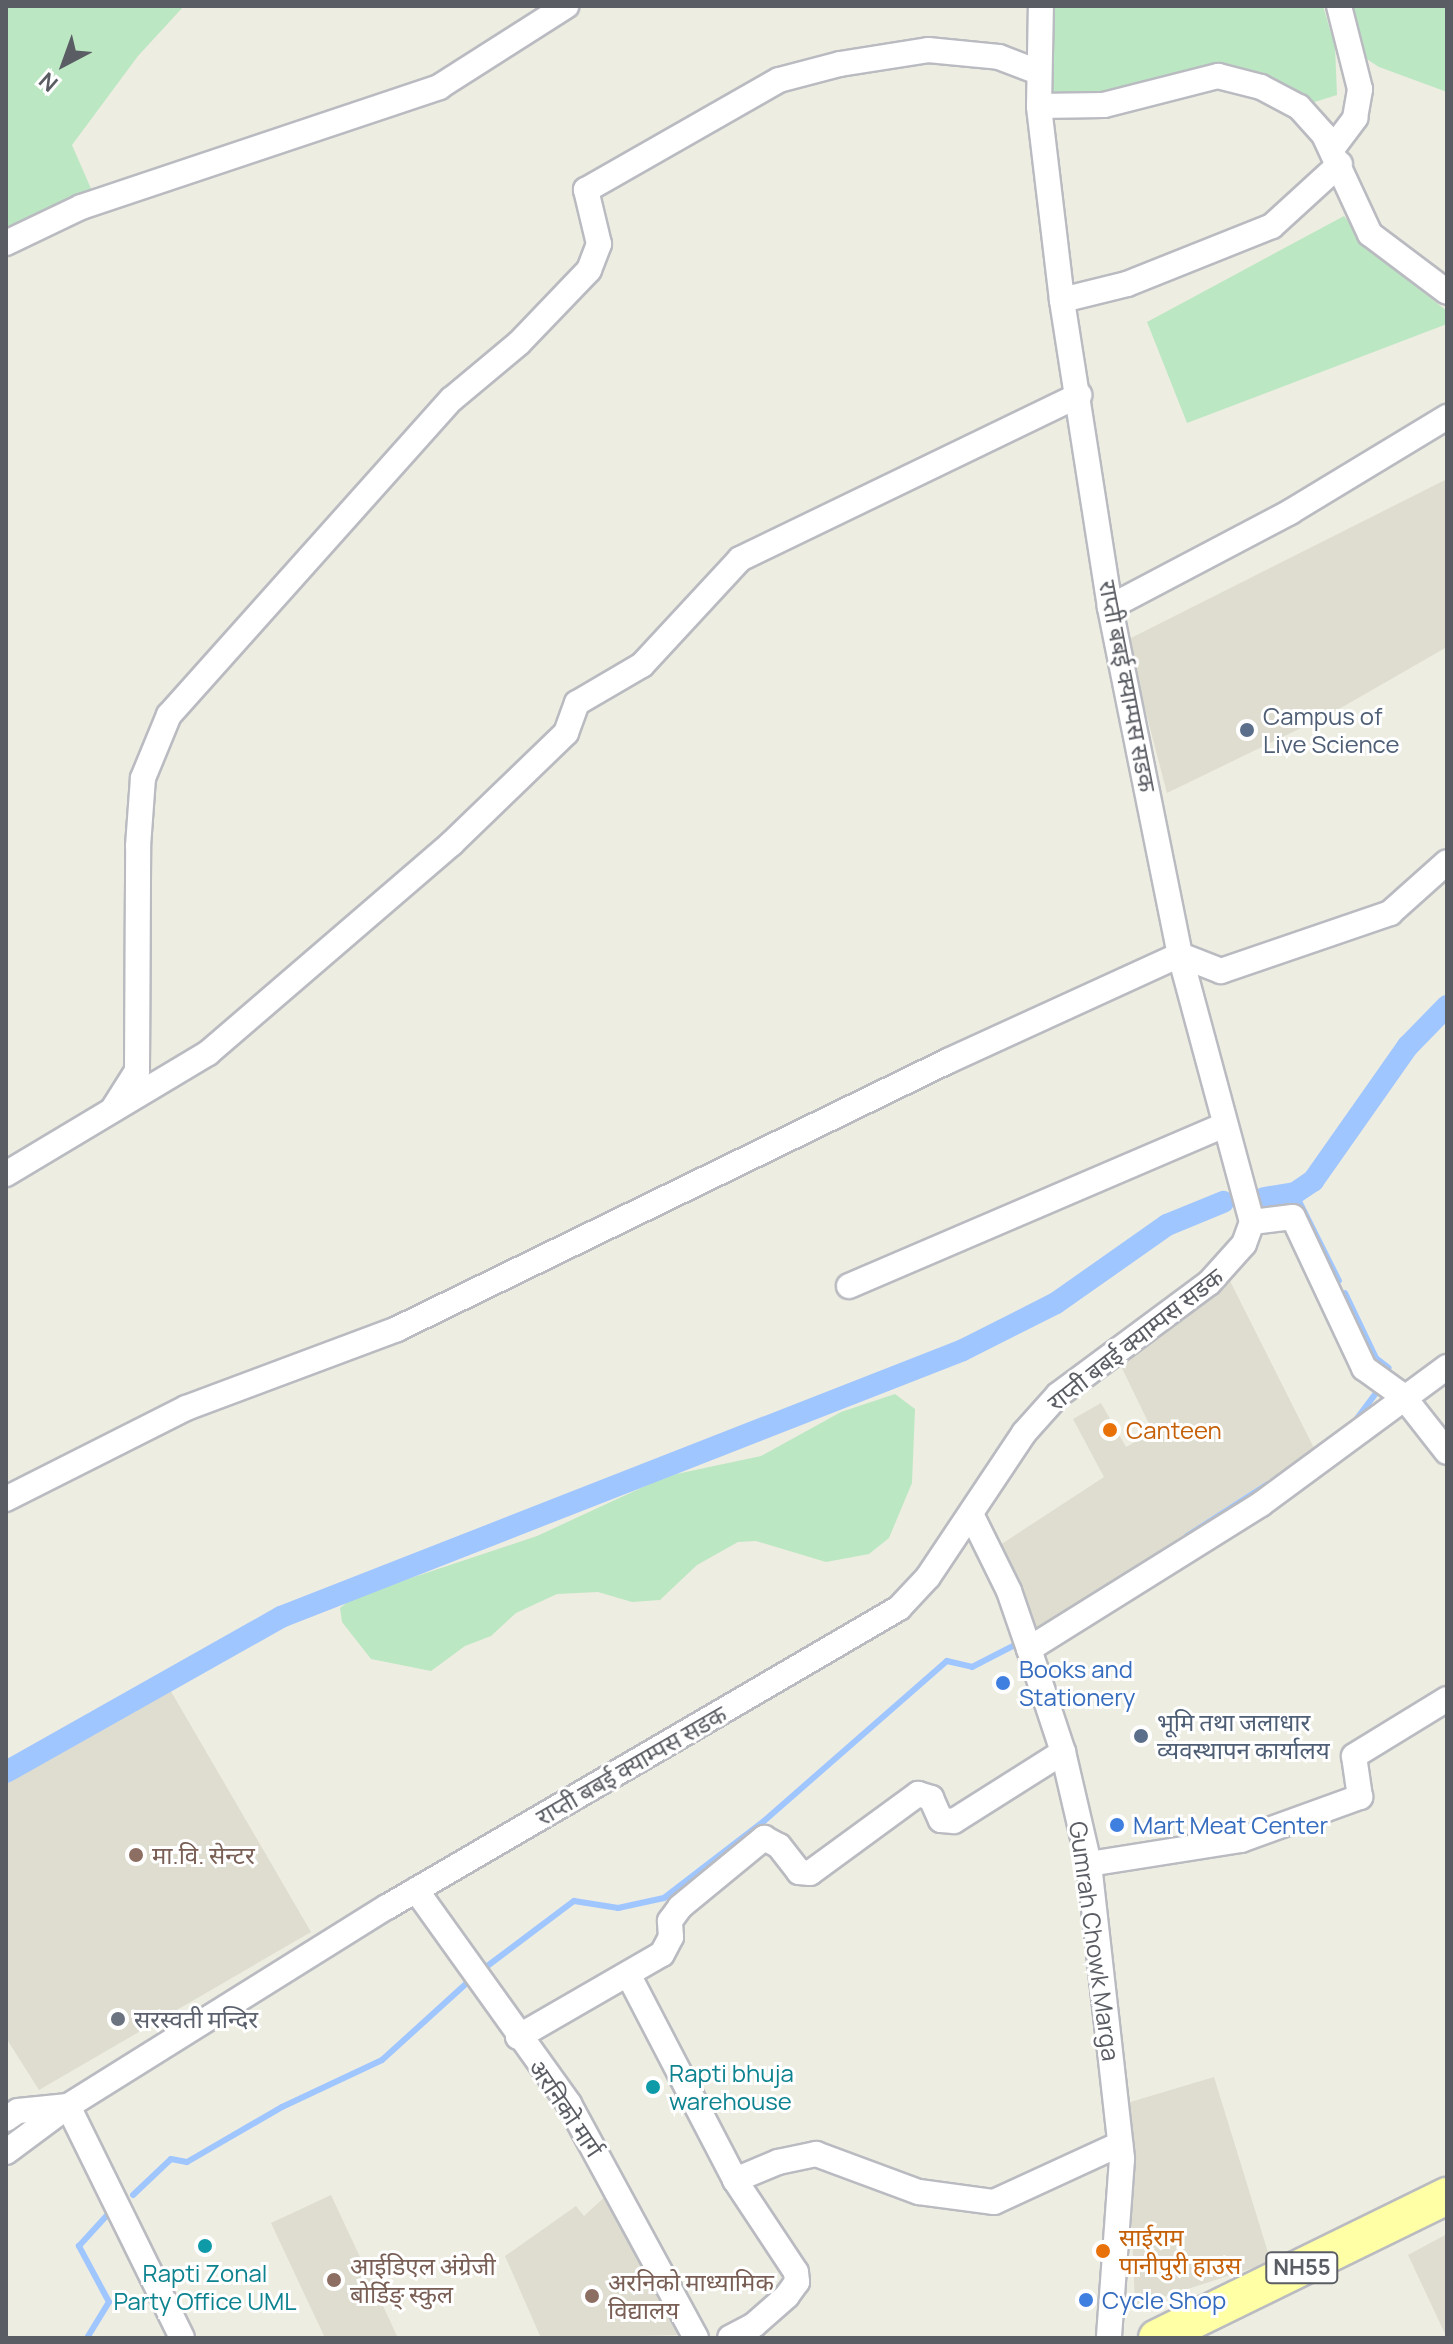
<!DOCTYPE html>
<meta charset="utf-8">
<style>
body{margin:0}
#map{position:relative;width:1453px;height:2344px;overflow:hidden;background:#eeede1;font-family:Manrope,"Noto Sans Devanagari",sans-serif}
div>[style]{position:absolute}
.education>*{inset:0;background:#deddd0}
.green>*{inset:0;background:#bce7c3}
.stream>*{height:6px;margin:-3px;padding:0 3px;transform-origin:3px;border-radius:3px;background:#a0c6ff}
.canal>*{height:22px;margin:-11px;padding:0 11px;transform-origin:11px;border-radius:11px;background:#a0c6ff}
.roads{filter:drop-shadow(2px 0 #b9bbc1) drop-shadow(-2px 0 #b9bbc1) drop-shadow(0 2px #b9bbc1) drop-shadow(0 -2px #b9bbc1)}
.minor>*{height:24px;margin:-12px;padding:0 12px;transform-origin:12px;border-radius:12px;background:#fff}
.primary>*{height:36px;margin:-18px;padding:0 18px;transform-origin:18px;border-radius:18px;background:#ffffa5}
.dots>*{width:22px;height:22px;translate:-50% -50%;box-sizing:border-box;border:4px solid #fff;border-radius:50%}
span{translate:-50% -50%;white-space:nowrap;text-align:center;line-height:1.15;-webkit-text-stroke:6px #fff;paint-order:stroke}
.shield-label span{padding:2px 6px;background:#fff;border:2px solid;border-radius:6px;-webkit-text-stroke-width:0}
.shield-label{font-size:22px;color:#5a5d63;font-weight:700}
.street-label{font-size:24px;color:#5a5d63}
.service-label{font-size:24px;color:#4e5e75}
.left{translate:0 -50%;text-align:left}
.food-label{font-size:24px;color:#c56008}
.shop-label{font-size:24px;color:#366cbe}
.education-label{font-size:24px;color:#785e54}
.worship-label{font-size:24px;color:#5b616d}
.culture-label{font-size:24px;color:#0d838f}
.frame{position:absolute;inset:0;border:8px solid #5a5d63;pointer-events:none}
.north{position:absolute;left:24px;top:24px;width:80px;height:80px;-webkit-text-stroke:6px #fff;paint-order:stroke;rotate:221deg;font-size:22px;font-weight:700;line-height:32px;text-align:center;color:#5a5d63}
.north::after{content:'';display:block;margin:auto;width:28px;height:36px;background:#5a5d63;clip-path:polygon(50% 0,100% 100%,50% 72%,0 100%)}
</style>
<div id="map">
<div class="education">
<div style="clip-path:polygon(1447px 479px,1447px 647px,1332px 713px,1167px 793px,1127px 640px)"></div>
<div style="clip-path:polygon(1227px 1275px,1315px 1450px,1037px 1630px,1000px 1545px,1104px 1477px,1073px 1419px,1101px 1403px,1126px 1447px,1153px 1432px,1117px 1358px)"></div>
<div style="clip-path:polygon(169px 1688px,311px 1932px,39px 2090px,6px 2038px,6px 1778px)"></div>
<div style="clip-path:polygon(1214px 2077px,1271px 2262px,1135px 2306px,1127px 2103px)"></div>
<div style="clip-path:polygon(610px 2192px,681px 2335px,541px 2338px,505px 2256px,576px 2206px,584px 2216px)"></div>
<div style="clip-path:polygon(331px 2195px,398px 2338px,325px 2338px,271px 2223px)"></div>
<div style="clip-path:polygon(1447px 2234px,1447px 2338px,1408px 2255px)"></div>
</div>
<div class="green">
<div style="clip-path:polygon(6px 6px,184px 6px,138px 56px,72px 145px,99px 207px,6px 241px)"></div>
<div style="clip-path:polygon(1049px 6px,1323px 6px,1335px 46px,1337px 95px,1305px 105px,1261px 81px,1047px 100px)"></div>
<div style="clip-path:polygon(1347px 6px,1447px 6px,1447px 92px,1379px 67px,1359px 54px)"></div>
<div style="clip-path:polygon(1344px 216px,1377px 256px,1447px 311px,1447px 324px,1187px 423px,1147px 322px)"></div>
<div style="clip-path:polygon(895px 1394px,915px 1409px,912px 1483px,889px 1538px,869px 1554px,826px 1562px,756px 1541px,738px 1542px,697px 1565px,660px 1600px,632px 1602px,598px 1592px,557px 1594px,516px 1613px,491px 1636px,465px 1646px,431px 1671px,371px 1659px,342px 1622px,340px 1608px,354px 1597px,537px 1536px,667px 1476px,761px 1456px,841px 1412px)"></div>
</div>
<div class="stream">
<div style="left:1295px;top:1193px;width:98px;rotate:63.4deg"></div>
<div style="left:1345px;top:1293px;width:72px;rotate:64.5deg"></div>
<div style="left:1376px;top:1358px;width:16px;rotate:38deg"></div>
<div style="left:1355px;top:1421px;width:34px;rotate:-53deg"></div>
<div style="left:1187px;top:1536px;width:96px;rotate:-32.7deg"></div>
<div style="left:486px;top:1967px;width:110px;rotate:-36.9deg"></div>
<div style="left:574px;top:1901px;width:45px;rotate:9deg"></div>
<div style="left:618px;top:1908px;width:47px;rotate:-12.3deg"></div>
<div style="left:664px;top:1898px;width:126px;rotate:-37.6deg"></div>
<div style="left:764px;top:1821px;width:243px;rotate:-41.2deg"></div>
<div style="left:947px;top:1661px;width:26px;rotate:13deg"></div>
<div style="left:972px;top:1667px;width:51px;rotate:-27.1deg"></div>
<div style="left:133px;top:2195px;width:52px;rotate:-43.5deg"></div>
<div style="left:171px;top:2159px;width:16px;rotate:11deg"></div>
<div style="left:187px;top:2162px;width:110px;rotate:-30.1deg"></div>
<div style="left:282px;top:2107px;width:110px;rotate:-25.2deg"></div>
<div style="left:382px;top:2060px;width:116px;rotate:-42.2deg"></div>
<div style="left:87px;top:2338px;width:42px;rotate:-58.6deg"></div>
<div style="left:109px;top:2302px;width:64px;rotate:-118.2deg"></div>
<div style="left:79px;top:2246px;width:45px;rotate:-47.7deg"></div>
</div>
<div class="canal">
<div style="left:1264px;top:1198px;width:31px;rotate:-9deg"></div>
<div style="left:1295px;top:1193px;width:22px;rotate:-34deg"></div>
<div style="left:1313px;top:1181px;width:165px;rotate:-54.9deg"></div>
<div style="left:1408px;top:1046px;width:56px;rotate:-45.7deg"></div>
<div style="left:6px;top:1772px;width:316px;rotate:-29.4deg"></div>
<div style="left:281px;top:1617px;width:732px;rotate:-21.38deg"></div>
<div style="left:963px;top:1350px;width:104px;rotate:-26.8deg"></div>
<div style="left:1056px;top:1303px;width:136px;rotate:-35.1deg"></div>
<div style="left:1167px;top:1225px;width:61px;rotate:-22.3deg"></div>
</div>
<div class="roads">
<div class="minor">
<div style="left:1039px;top:106px;width:65px;rotate:-0.9deg"></div>
<div style="left:1104px;top:105px;width:118px;rotate:-14.3deg"></div>
<div style="left:1218px;top:76px;width:44px;rotate:14.3deg"></div>
<div style="left:1261px;top:87px;width:43px;rotate:27.8deg"></div>
<div style="left:1299px;top:107px;width:38px;rotate:48deg"></div>
<div style="left:1324px;top:135px;width:109px;rotate:65.1deg"></div>
<div style="left:1370px;top:234px;width:96px;rotate:37deg"></div>
<div style="left:1332px;top:149px;width:39px;rotate:-53deg"></div>
<div style="left:1355px;top:118px;width:29px;rotate:-80deg"></div>
<div style="left:1360px;top:89px;width:86px;rotate:-104.2deg"></div>
<div style="left:6px;top:243px;width:83px;rotate:-25.6deg"></div>
<div style="left:81px;top:207px;width:378px;rotate:-18.5deg"></div>
<div style="left:439px;top:87px;width:151px;rotate:-32.5deg"></div>
<div style="left:1062px;top:300px;width:67px;rotate:-13.8deg"></div>
<div style="left:1127px;top:284px;width:156px;rotate:-21.8deg"></div>
<div style="left:1272px;top:226px;width:92px;rotate:-42.4deg"></div>
<div style="left:1110px;top:607px;width:204px;rotate:-27.8deg"></div>
<div style="left:1290px;top:512px;width:184px;rotate:-31.2deg"></div>
<div style="left:113px;top:1109px;width:45px;rotate:-57.7deg"></div>
<div style="left:137px;top:1071px;width:225px;rotate:-89.7deg"></div>
<div style="left:138px;top:846px;width:68px;rotate:-85.8deg"></div>
<div style="left:143px;top:778px;width:68px;rotate:-67.6deg"></div>
<div style="left:169px;top:715px;width:424px;rotate:-48.2deg"></div>
<div style="left:452px;top:399px;width:87px;rotate:-39.9deg"></div>
<div style="left:519px;top:343px;width:101px;rotate:-46.2deg"></div>
<div style="left:589px;top:270px;width:28px;rotate:-69deg"></div>
<div style="left:599px;top:244px;width:56px;rotate:-103.5deg"></div>
<div style="left:586px;top:190px;width:222px;rotate:-29.7deg"></div>
<div style="left:779px;top:80px;width:63px;rotate:-14.7deg"></div>
<div style="left:840px;top:64px;width:89px;rotate:-9deg"></div>
<div style="left:928px;top:50px;width:71px;rotate:5.6deg"></div>
<div style="left:999px;top:57px;width:40px;rotate:21deg"></div>
<div style="left:6px;top:1174px;width:235px;rotate:-30.9deg"></div>
<div style="left:208px;top:1053px;width:321px;rotate:-40.7deg"></div>
<div style="left:451px;top:844px;width:160px;rotate:-44deg"></div>
<div style="left:566px;top:733px;width:32px;rotate:-70deg"></div>
<div style="left:577px;top:703px;width:75px;rotate:-30.3deg"></div>
<div style="left:642px;top:665px;width:144px;rotate:-47.2deg"></div>
<div style="left:740px;top:559px;width:377px;rotate:-25.8deg"></div>
<div style="left:1252px;top:1222px;width:41px;rotate:-7deg"></div>
<div style="left:1293px;top:1217px;width:167px;rotate:64.8deg"></div>
<div style="left:1364px;top:1368px;width:48px;rotate:35.7deg"></div>
<div style="left:1403px;top:1396px;width:71px;rotate:51.8deg"></div>
<div style="left:849px;top:1286px;width:408px;rotate:-23.2deg"></div>
<div style="left:6px;top:1499px;width:202px;rotate:-26.8deg"></div>
<div style="left:186px;top:1408px;width:225px;rotate:-20.5deg"></div>
<div style="left:397px;top:1329px;width:613px;rotate:-25.94deg"></div>
<div style="left:948px;top:1061px;width:255px;rotate:-24.6deg"></div>
<div style="left:1180px;top:955px;width:44px;rotate:21.3deg"></div>
<div style="left:1221px;top:971px;width:179px;rotate:-18.9deg"></div>
<div style="left:1390px;top:913px;width:76px;rotate:-41.8deg"></div>
<div style="left:971px;top:1514px;width:86px;rotate:63.7deg"></div>
<div style="left:1009px;top:1591px;width:61px;rotate:71deg"></div>
<div style="left:1029px;top:1649px;width:108px;rotate:71.7deg"></div>
<div style="left:1063px;top:1752px;width:115px;rotate:76.9deg"></div>
<div style="left:1089px;top:1864px;width:297px;rotate:83.6deg"></div>
<div style="left:1122px;top:2159px;width:179px;rotate:94.2deg"></div>
<div style="left:1029px;top:1649px;width:274px;rotate:-32deg"></div>
<div style="left:1261px;top:1504px;width:231px;rotate:-36.4deg"></div>
<div style="left:1089px;top:1864px;width:154px;rotate:-9deg"></div>
<div style="left:1241px;top:1840px;width:127px;rotate:-19.9deg"></div>
<div style="left:1360px;top:1797px;width:41px;rotate:-98.3deg"></div>
<div style="left:1354px;top:1756px;width:109px;rotate:-31.5deg"></div>
<div style="left:416px;top:1890px;width:263px;rotate:54.4deg"></div>
<div style="left:569px;top:2104px;width:266px;rotate:61.5deg"></div>
<div style="left:629px;top:1976px;width:230px;rotate:62.5deg"></div>
<div style="left:735px;top:2180px;width:110px;rotate:56.5deg"></div>
<div style="left:796px;top:2272px;width:10px;rotate:84deg"></div>
<div style="left:797px;top:2282px;width:17px;rotate:126deg"></div>
<div style="left:787px;top:2296px;width:44px;rotate:138.7deg"></div>
<div style="left:754px;top:2325px;width:27px;rotate:152deg"></div>
<div style="left:518px;top:2037px;width:166px;rotate:-30deg"></div>
<div style="left:662px;top:1954px;width:19px;rotate:-62deg"></div>
<div style="left:671px;top:1937px;width:16px;rotate:-94deg"></div>
<div style="left:670px;top:1921px;width:17px;rotate:-54deg"></div>
<div style="left:680px;top:1907px;width:109px;rotate:-39.4deg"></div>
<div style="left:764px;top:1838px;width:17px;rotate:28deg"></div>
<div style="left:779px;top:1846px;width:33px;rotate:52deg"></div>
<div style="left:799px;top:1872px;width:11px;rotate:5deg"></div>
<div style="left:810px;top:1873px;width:134px;rotate:-36.2deg"></div>
<div style="left:918px;top:1794px;width:14px;rotate:17deg"></div>
<div style="left:931px;top:1798px;width:24px;rotate:66deg"></div>
<div style="left:941px;top:1820px;width:13px;rotate:4deg"></div>
<div style="left:954px;top:1821px;width:129px;rotate:-32.3deg"></div>
<div style="left:6px;top:2119px;width:14px;rotate:-34deg"></div>
<div style="left:18px;top:2111px;width:50px;rotate:-5.7deg"></div>
<div style="left:68px;top:2106px;width:258px;rotate:63.8deg"></div>
<div style="left:6px;top:2152px;width:77px;rotate:-36.6deg"></div>
<div style="left:68px;top:2106px;width:376px;rotate:-32deg"></div>
<div style="left:387px;top:1907px;width:593px;rotate:-30.28deg"></div>
<div style="left:899px;top:1608px;width:42px;rotate:-46.9deg"></div>
<div style="left:928px;top:1577px;width:173px;rotate:-56.3deg"></div>
<div style="left:1024px;top:1433px;width:51px;rotate:-48.2deg"></div>
<div style="left:1058px;top:1395px;width:188px;rotate:-36.6deg"></div>
<div style="left:1209px;top:1283px;width:52px;rotate:-48.1deg"></div>
<div style="left:1244px;top:1244px;width:23px;rotate:-70deg"></div>
<div style="left:1252px;top:1222px;width:277px;rotate:-105.1deg"></div>
<div style="left:1180px;top:955px;width:355px;rotate:-101.4deg"></div>
<div style="left:1110px;top:607px;width:311px;rotate:-98.9deg"></div>
<div style="left:1062px;top:300px;width:195px;rotate:-96.8deg"></div>
<div style="left:1039px;top:106px;width:100px;rotate:-88.9deg"></div>
<div style="left:735px;top:2180px;width:47px;rotate:-22.7deg"></div>
<div style="left:778px;top:2162px;width:39px;rotate:-12deg"></div>
<div style="left:816px;top:2154px;width:110px;rotate:20.3deg"></div>
<div style="left:919px;top:2192px;width:76px;rotate:7.6deg"></div>
<div style="left:994px;top:2202px;width:139px;rotate:-24.7deg"></div>
</div>
<div class="primary">
<div style="left:1157px;top:2338px;width:323px;rotate:-26.1deg"></div>
</div>
</div>
<div class="dots">
<div style="left:1247px;top:730px;background:#5c6f8a"></div>
<div style="left:1110px;top:1430px;background:#e8710a"></div>
<div style="left:1003px;top:1683px;background:#3f7fe0"></div>
<div style="left:1141px;top:1736px;background:#5c6f8a"></div>
<div style="left:1117px;top:1825px;background:#3f7fe0"></div>
<div style="left:136px;top:1855px;background:#8d6e63"></div>
<div style="left:118px;top:2019px;background:#6b7280"></div>
<div style="left:653px;top:2087px;background:#0f9aa8"></div>
<div style="left:205px;top:2246px;background:#0f9aa8"></div>
<div style="left:1103px;top:2251px;background:#e8710a"></div>
<div style="left:334px;top:2280px;background:#8d6e63"></div>
<div style="left:592px;top:2296px;background:#8d6e63"></div>
<div style="left:1086px;top:2300px;background:#3f7fe0"></div>
</div>
<div class="shield-label">
<span style="left:1302px;top:2268px">NH55</span>
</div>
<div class="street-label">
<span style="left:1128px;top:686px;rotate:79deg">राप्ती बबई क्याम्पस सडक</span>
<span style="left:1135px;top:1339px;rotate:-38deg">राप्ती बबई क्याम्पस सडक</span>
<span style="left:631px;top:1765px;rotate:-30deg">राप्ती बबई क्याम्पस सडक</span>
<span style="left:1095px;top:1941px;rotate:82deg">Gumrah Chowk Marga</span>
<span style="left:566px;top:2108px;rotate:56deg">अरनिको मार्ग</span>
</div>
<div class="service-label">
<span class="left" style="left:1263px;top:730px">Campus of<br>Live Science</span>
<span class="left" style="left:1157px;top:1736px">भूमि तथा जलाधार<br>व्यवस्थापन कार्यालय</span>
</div>
<div class="food-label">
<span class="left" style="left:1126px;top:1430px">Canteen</span>
<span class="left" style="left:1119px;top:2251px">साईराम<br>पानीपुरी हाउस</span>
</div>
<div class="shop-label">
<span class="left" style="left:1019px;top:1683px">Books and<br>Stationery</span>
<span class="left" style="left:1133px;top:1825px">Mart Meat Center</span>
<span class="left" style="left:1102px;top:2300px">Cycle Shop</span>
</div>
<div class="education-label">
<span class="left" style="left:152px;top:1855px">मा.वि. सेन्टर</span>
<span class="left" style="left:350px;top:2280px">आईडिएल अंग्रेजी<br>बोर्डिङ् स्कुल</span>
<span class="left" style="left:608px;top:2296px">अरनिको माध्यामिक<br>विद्यालय</span>
</div>
<div class="worship-label">
<span class="left" style="left:134px;top:2019px">सरस्वती मन्दिर</span>
</div>
<div class="culture-label">
<span class="left" style="left:669px;top:2087px">Rapti bhuja<br>warehouse</span>
<span style="left:205px;top:2287px">Rapti Zonal<br>Party Office UML</span>
</div>
<div class="frame"></div>
<div class="north">N</div>
</div>
